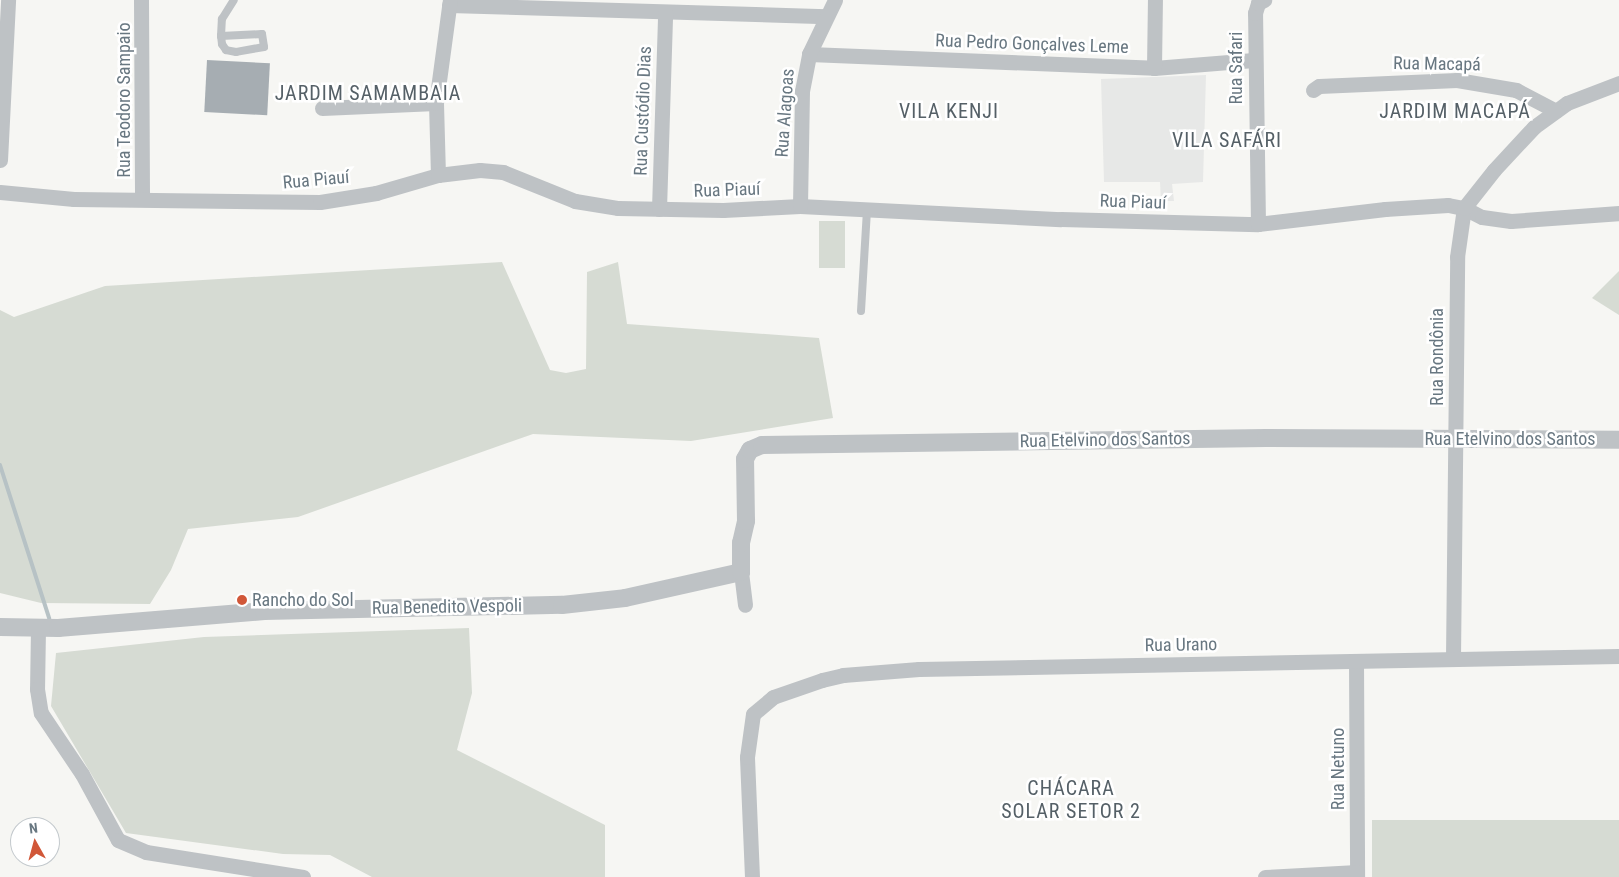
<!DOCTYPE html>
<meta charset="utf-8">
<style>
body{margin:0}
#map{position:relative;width:1619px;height:877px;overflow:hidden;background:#f6f6f3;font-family:"Roboto Condensed",sans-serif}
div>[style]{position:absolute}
.built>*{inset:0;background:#e7e8e7}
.green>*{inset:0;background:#d6dbd3;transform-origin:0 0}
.stream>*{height:4px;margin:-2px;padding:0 2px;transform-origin:2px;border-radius:2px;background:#b7c2c5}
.building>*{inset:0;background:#a6adb2;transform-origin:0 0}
.service>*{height:8px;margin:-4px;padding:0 4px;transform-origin:4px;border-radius:4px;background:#bec2c5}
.minor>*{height:15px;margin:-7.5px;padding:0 7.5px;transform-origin:7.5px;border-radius:7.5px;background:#bec2c5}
.tertiary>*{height:18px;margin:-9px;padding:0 9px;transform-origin:9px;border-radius:9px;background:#bec2c5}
.dots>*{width:14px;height:14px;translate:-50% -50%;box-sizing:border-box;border:2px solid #fff;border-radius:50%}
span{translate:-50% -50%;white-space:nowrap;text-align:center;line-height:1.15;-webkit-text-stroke:5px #fff;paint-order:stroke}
.street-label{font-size:18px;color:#687781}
.poi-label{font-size:18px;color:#687781}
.left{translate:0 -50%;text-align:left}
.quarter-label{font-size:20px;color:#556067;letter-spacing:1px}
.north{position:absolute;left:10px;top:817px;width:50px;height:50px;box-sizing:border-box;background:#fff;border:1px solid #c3c9cd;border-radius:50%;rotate:353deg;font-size:14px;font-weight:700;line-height:20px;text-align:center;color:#687781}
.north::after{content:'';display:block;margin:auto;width:18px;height:22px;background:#d15738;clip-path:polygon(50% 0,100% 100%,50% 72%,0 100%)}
</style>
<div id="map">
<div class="built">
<i style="clip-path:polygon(1206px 75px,1203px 182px,1172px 184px,1174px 201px,1161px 201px,1160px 182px,1104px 182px,1101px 79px)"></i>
</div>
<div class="green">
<i style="left:819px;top:221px;width:26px;height:47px"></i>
<i style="clip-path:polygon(502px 262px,550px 370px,566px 373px,586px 369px,587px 272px,618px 262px,627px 324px,819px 338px,833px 418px,691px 441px,533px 434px,298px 517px,188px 529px,171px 570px,150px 604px,41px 603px,0 593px,0 310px,14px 317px,105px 286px)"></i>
<i style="clip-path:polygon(1619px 271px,1619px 315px,1592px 298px)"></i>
<i style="clip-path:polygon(469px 628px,472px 693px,457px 750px,605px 825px,605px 877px,372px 877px,330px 855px,283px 854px,126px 833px,51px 706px,56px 653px,204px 637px)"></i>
<i style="left:1619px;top:820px;width:57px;height:247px;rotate:90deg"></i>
</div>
<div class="stream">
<i style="left:0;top:465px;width:161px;rotate:72.2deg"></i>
</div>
<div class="building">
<i style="left:207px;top:60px;width:63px;height:52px;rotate:3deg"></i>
</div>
<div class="service">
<i style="left:221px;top:36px;width:41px;rotate:-2.8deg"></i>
<i style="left:262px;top:34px;width:13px;rotate:81deg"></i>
<i style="left:264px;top:47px;width:28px;rotate:170deg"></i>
<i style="left:236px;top:52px;width:10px;rotate:-169deg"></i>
<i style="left:226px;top:50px;width:7px;rotate:-124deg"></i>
<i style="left:222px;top:44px;width:8px;rotate:-97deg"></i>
<i style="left:221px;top:36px;width:17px;rotate:-87deg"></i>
<i style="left:222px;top:19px;width:22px;rotate:-58deg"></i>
<i style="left:861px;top:311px;width:101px;rotate:-86.6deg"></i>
</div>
<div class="minor">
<i style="left:141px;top:0;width:199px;rotate:89.7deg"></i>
<i style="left:449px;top:5px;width:377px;rotate:1.7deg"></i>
<i style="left:809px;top:54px;width:345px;rotate:2.3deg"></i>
<i style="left:1154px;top:68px;width:100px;rotate:-4.6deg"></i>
<i style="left:1154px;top:68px;width:68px;rotate:-89.2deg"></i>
<i style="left:1313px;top:90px;width:7px;rotate:-34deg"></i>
<i style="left:1319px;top:86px;width:138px;rotate:-2.5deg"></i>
<i style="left:1457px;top:80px;width:60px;rotate:9.6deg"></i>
<i style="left:1516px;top:90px;width:45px;rotate:27.7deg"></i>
<i style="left:322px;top:108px;width:114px;rotate:-2.5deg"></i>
<i style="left:0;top:160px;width:160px;rotate:-87.1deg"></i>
<i style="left:438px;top:175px;width:72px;rotate:-91.6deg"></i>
<i style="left:436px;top:103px;width:104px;rotate:-82.3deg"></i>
<i style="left:0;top:192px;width:74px;rotate:5.4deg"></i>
<i style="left:74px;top:199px;width:246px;rotate:0.7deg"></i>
<i style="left:320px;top:202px;width:57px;rotate:-9.1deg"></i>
<i style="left:376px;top:193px;width:65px;rotate:-16.2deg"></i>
<i style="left:438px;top:175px;width:42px;rotate:-6.8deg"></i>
<i style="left:480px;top:170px;width:23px;rotate:5deg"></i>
<i style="left:503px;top:172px;width:78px;rotate:21.9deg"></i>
<i style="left:575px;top:201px;width:44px;rotate:9.2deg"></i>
<i style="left:618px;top:208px;width:105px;rotate:1.1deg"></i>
<i style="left:723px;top:210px;width:77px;rotate:-3deg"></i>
<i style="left:800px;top:206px;width:261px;rotate:2.9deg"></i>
<i style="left:1061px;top:219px;width:197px;rotate:1.5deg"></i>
<i style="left:1258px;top:224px;width:128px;rotate:-6.7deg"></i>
<i style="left:1385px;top:209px;width:63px;rotate:-3.6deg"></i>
<i style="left:1448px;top:205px;width:16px;rotate:11deg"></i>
<i style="left:1464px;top:208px;width:20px;rotate:27deg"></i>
<i style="left:1482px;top:217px;width:29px;rotate:8deg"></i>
<i style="left:1511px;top:221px;width:108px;rotate:-4.2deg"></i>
<i style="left:800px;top:206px;width:115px;rotate:-89deg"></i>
<i style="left:802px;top:91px;width:38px;rotate:-79deg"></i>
<i style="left:809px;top:54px;width:60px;rotate:-64.3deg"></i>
<i style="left:659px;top:209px;width:196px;rotate:-88.2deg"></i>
<i style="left:1258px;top:224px;width:211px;rotate:-90.8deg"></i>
<i style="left:1255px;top:13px;width:10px;rotate:-73deg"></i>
<i style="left:1258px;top:3px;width:7px;rotate:-27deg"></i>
<i style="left:741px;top:572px;width:33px;rotate:83deg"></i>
<i style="left:38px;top:628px;width:61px;rotate:90.9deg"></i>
<i style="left:37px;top:689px;width:24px;rotate:81deg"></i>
<i style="left:41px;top:713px;width:73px;rotate:56.1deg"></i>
<i style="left:82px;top:774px;width:75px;rotate:61.4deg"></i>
<i style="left:118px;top:840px;width:30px;rotate:23deg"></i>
<i style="left:146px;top:852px;width:159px;rotate:9deg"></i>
<i style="left:1453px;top:658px;width:401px;rotate:-89.4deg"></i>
<i style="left:1457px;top:257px;width:49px;rotate:-81.9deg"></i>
<i style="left:1464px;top:208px;width:48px;rotate:-51.7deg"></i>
<i style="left:1494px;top:170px;width:59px;rotate:-47.1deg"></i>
<i style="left:1534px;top:127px;width:41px;rotate:-36deg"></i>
<i style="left:1567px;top:103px;width:56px;rotate:-21deg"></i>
<i style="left:1356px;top:661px;width:216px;rotate:89.7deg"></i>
<i style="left:752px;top:877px;width:120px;rotate:-92.4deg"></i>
<i style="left:747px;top:757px;width:43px;rotate:-82.1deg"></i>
<i style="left:753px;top:714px;width:26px;rotate:-40deg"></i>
<i style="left:773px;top:697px;width:52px;rotate:-19.1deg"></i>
<i style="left:822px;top:680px;width:22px;rotate:-13deg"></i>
<i style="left:843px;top:675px;width:76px;rotate:-4.5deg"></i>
<i style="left:919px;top:669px;width:700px;rotate:-1.06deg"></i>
<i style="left:1265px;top:877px;width:92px;rotate:-3.1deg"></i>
</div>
<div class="tertiary">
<i style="left:0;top:627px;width:58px;rotate:1deg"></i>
<i style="left:58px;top:628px;width:207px;rotate:-4.7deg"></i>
<i style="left:264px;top:611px;width:298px;rotate:-1.2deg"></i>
<i style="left:562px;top:605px;width:63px;rotate:-6.3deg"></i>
<i style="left:625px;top:598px;width:119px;rotate:-12.6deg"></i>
<i style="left:741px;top:572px;width:29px;rotate:-90deg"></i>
<i style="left:741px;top:543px;width:23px;rotate:-77deg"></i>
<i style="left:746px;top:521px;width:62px;rotate:-90.9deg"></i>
<i style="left:745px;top:459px;width:10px;rotate:-61deg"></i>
<i style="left:750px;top:450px;width:13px;rotate:-23deg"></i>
<i style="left:762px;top:445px;width:504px;rotate:-0.8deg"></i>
<i style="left:1266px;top:438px;width:353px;rotate:0.3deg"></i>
</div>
<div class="dots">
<i style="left:242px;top:600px;background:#d15738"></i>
</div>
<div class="street-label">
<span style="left:1032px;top:44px;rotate:2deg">Rua Pedro Gonçalves Leme</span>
<span style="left:1437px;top:64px;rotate:1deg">Rua Macapá</span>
<span style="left:1236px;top:68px;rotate:-90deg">Rua Safari</span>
<span style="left:124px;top:100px;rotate:-90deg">Rua Teodoro Sampaio</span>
<span style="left:643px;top:111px;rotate:-88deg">Rua Custódio Dias</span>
<span style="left:785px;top:113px;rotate:-86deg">Rua Alagoas</span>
<span style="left:316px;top:180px;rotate:-5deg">Rua Piauí</span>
<span style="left:727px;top:190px;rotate:-2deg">Rua Piauí</span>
<span style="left:1133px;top:202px;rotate:2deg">Rua Piauí</span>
<span style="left:1437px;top:357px;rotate:-90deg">Rua Rondônia</span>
<span style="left:1510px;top:439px">Rua Etelvino dos Santos</span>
<span style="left:1105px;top:440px;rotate:-1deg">Rua Etelvino dos Santos</span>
<span style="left:447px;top:607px;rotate:-1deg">Rua Benedito Vespoli</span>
<span style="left:1181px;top:645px;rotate:-1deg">Rua Urano</span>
<span style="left:1338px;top:769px;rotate:-90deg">Rua Netuno</span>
</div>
<div class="poi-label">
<span class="left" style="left:252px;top:600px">Rancho do Sol</span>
</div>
<div class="quarter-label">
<span style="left:368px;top:93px">JARDIM SAMAMBAIA</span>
<span style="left:949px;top:111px">VILA KENJI</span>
<span style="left:1455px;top:111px">JARDIM MACAPÁ</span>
<span style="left:1227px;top:140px">VILA SAFÁRI</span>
<span style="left:1071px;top:800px">CHÁCARA<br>SOLAR SETOR 2</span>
</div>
<div class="north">N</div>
</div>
